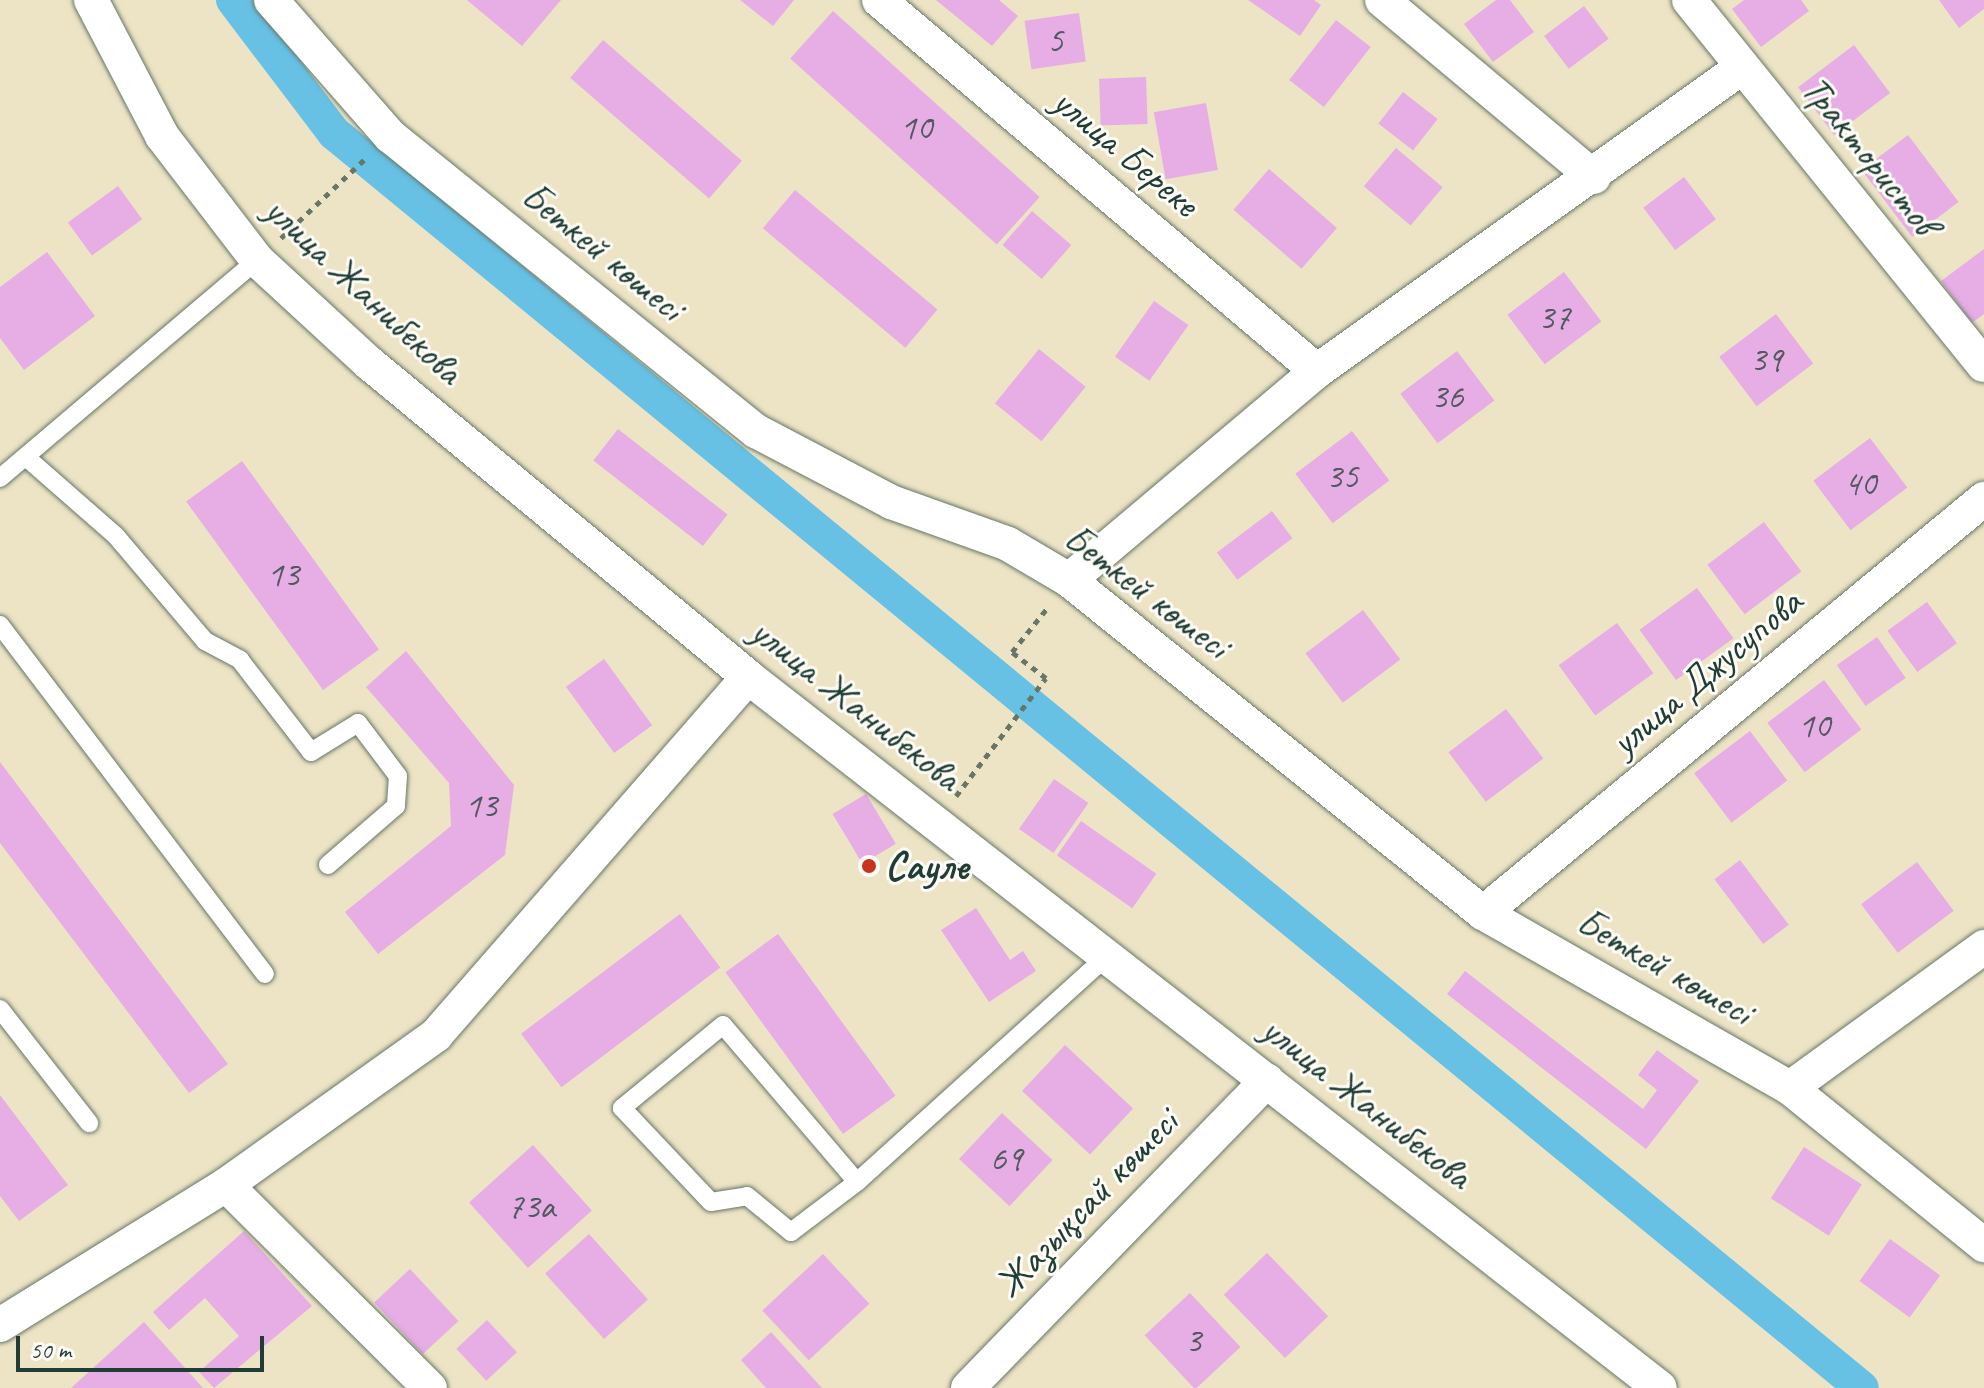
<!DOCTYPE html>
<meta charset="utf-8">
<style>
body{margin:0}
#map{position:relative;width:1984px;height:1388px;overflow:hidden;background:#ede4c6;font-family:Caveat,sans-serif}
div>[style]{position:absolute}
.canal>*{height:34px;margin:-17px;padding:0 17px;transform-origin:17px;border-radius:17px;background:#67c1e5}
.building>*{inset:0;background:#e7ade5;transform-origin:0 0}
.path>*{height:5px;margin-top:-2.5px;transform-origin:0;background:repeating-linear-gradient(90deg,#677767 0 6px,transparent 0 12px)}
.roads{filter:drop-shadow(0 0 2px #677767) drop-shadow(0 0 2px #677767)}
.service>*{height:18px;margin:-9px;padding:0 9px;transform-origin:9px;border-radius:9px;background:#fff}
.minor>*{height:34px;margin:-17px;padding:0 17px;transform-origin:17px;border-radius:17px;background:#fff}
.dots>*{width:22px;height:22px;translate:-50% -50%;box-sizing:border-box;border:4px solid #fdfcf7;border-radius:50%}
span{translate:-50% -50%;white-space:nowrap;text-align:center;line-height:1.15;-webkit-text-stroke:6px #fdfcf7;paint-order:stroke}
.number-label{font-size:36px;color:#515960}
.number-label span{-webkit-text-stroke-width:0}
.street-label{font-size:40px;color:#1f3d34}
.poi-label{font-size:40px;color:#1f3d34;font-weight:700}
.left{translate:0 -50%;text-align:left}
.scale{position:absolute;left:16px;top:1336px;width:248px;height:36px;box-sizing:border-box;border:4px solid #1f3d34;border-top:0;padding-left:10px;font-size:24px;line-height:28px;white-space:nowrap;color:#1f3d34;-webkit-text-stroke:6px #fdfcf7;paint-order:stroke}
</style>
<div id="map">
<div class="canal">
<i style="left:233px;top:0;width:167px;rotate:52.8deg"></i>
<i style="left:334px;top:133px;width:1977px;rotate:39.4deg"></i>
</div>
<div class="building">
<i style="clip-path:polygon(467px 0,561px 0,522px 46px)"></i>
<i style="clip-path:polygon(740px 0,794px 0,773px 26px)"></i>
<i style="clip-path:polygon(936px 0,999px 0,1018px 16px,992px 46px)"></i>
<i style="clip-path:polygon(1248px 0,1314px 0,1321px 5px,1300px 36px)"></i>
<i style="clip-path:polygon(1496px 0,1510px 0,1534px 32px,1493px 62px,1464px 24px)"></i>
<i style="clip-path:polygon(1744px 0,1801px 0,1809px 11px,1761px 47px,1732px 9px)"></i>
<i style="clip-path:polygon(1939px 0,1984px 0,1984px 9px,1959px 28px)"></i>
<i style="left:1584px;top:6px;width:41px;height:50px;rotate:53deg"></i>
<i style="left:833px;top:11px;width:278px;height:64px;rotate:42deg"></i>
<i style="left:1079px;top:13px;width:49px;height:55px;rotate:82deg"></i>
<i style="left:1336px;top:20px;width:44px;height:76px;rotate:38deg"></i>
<i style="left:603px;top:40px;width:184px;height:50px;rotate:41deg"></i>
<i style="left:1854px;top:45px;width:60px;height:70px;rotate:53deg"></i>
<i style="left:1146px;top:77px;width:47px;height:47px;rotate:88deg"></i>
<i style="left:1403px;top:92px;width:44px;height:40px;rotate:38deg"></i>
<i style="left:1206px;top:103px;width:68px;height:53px;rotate:80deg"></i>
<i style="left:1908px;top:135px;width:84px;height:58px;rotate:53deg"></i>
<i style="left:1396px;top:148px;width:61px;height:50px;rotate:40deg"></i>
<i style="left:1269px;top:169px;width:90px;height:54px;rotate:41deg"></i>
<i style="left:1684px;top:177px;width:53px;height:51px;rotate:53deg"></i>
<i style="left:118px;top:186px;width:41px;height:62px;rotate:54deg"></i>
<i style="left:795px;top:190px;width:186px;height:50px;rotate:40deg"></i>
<i style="left:1032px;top:211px;width:52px;height:45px;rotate:41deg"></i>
<i style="clip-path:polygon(1984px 249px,1984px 314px,1972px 323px,1941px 281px)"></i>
<i style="clip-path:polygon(47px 252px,95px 316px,24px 370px,0 338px,0 287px)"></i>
<i style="left:1564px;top:272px;width:62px;height:71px;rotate:53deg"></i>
<i style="left:1154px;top:301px;width:42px;height:68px;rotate:35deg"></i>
<i style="left:1776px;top:314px;width:62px;height:71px;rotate:53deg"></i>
<i style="left:1039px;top:349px;width:60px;height:70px;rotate:39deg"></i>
<i style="left:1457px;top:351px;width:62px;height:71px;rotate:53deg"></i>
<i style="left:618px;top:429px;width:139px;height:40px;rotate:38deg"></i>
<i style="left:1352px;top:431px;width:62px;height:71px;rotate:53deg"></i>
<i style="left:1870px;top:438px;width:62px;height:71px;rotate:53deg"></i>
<i style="left:242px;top:461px;width:233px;height:69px;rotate:54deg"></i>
<i style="left:1272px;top:511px;width:34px;height:69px;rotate:53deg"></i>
<i style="left:1764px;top:522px;width:62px;height:71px;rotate:53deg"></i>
<i style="left:1697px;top:588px;width:62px;height:71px;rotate:54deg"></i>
<i style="left:1927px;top:602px;width:51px;height:49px;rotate:54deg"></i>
<i style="left:1363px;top:610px;width:62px;height:72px;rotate:53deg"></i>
<i style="left:1617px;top:623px;width:62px;height:72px;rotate:54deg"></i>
<i style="left:1877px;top:637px;width:50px;height:49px;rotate:55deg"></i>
<i style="clip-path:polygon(406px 651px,514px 785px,505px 855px,378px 954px,345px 912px,451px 826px,449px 783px,366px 687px)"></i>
<i style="left:604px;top:659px;width:82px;height:47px;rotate:54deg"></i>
<i style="left:1824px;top:680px;width:62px;height:71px;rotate:53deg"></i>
<i style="left:1506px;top:709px;width:62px;height:72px;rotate:53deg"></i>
<i style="left:1750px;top:731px;width:62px;height:70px;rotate:53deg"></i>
<i style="clip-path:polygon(0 762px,228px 1064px,189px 1093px,0 843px)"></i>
<i style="left:1054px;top:779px;width:42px;height:61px;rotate:35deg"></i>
<i style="left:866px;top:794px;width:58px;height:39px;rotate:59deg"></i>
<i style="left:1081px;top:821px;width:92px;height:42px;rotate:35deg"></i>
<i style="left:1740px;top:860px;width:81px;height:32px;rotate:53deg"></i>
<i style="left:1917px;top:862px;width:61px;height:70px;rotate:53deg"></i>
<i style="clip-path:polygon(976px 908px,1010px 960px,1023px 951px,1036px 971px,989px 1002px,941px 930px)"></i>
<i style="left:680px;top:914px;width:67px;height:199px;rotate:53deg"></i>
<i style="left:778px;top:934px;width:200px;height:65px;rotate:54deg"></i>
<i style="clip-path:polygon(1465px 971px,1643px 1109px,1657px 1090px,1638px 1075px,1657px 1050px,1699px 1081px,1646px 1149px,1447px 994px)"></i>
<i style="left:1065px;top:1045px;width:93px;height:63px;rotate:43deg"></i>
<i style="clip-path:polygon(0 1095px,68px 1185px,19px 1221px,0 1196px)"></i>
<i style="left:1002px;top:1113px;width:69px;height:63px;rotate:43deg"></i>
<i style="left:533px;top:1145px;width:88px;height:86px;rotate:48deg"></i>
<i style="left:1804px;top:1147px;width:69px;height:61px;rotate:33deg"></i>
<i style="clip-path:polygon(244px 1231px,312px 1306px,214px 1388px,199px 1372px,239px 1336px,205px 1298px,169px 1330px,153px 1312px)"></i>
<i style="left:589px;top:1234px;width:88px;height:59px;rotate:48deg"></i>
<i style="left:1890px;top:1239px;width:62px;height:52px;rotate:36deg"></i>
<i style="left:1267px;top:1253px;width:88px;height:60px;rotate:46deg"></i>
<i style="left:823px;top:1254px;width:68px;height:83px;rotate:47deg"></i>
<i style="left:410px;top:1269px;width:71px;height:49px;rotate:47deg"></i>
<i style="left:1190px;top:1293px;width:74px;height:62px;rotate:47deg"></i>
<i style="left:487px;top:1320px;width:44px;height:42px;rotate:47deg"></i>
<i style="clip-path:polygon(144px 1322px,203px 1388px,71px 1388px)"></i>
<i style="clip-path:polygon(771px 1332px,822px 1388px,766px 1388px,741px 1360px)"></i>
</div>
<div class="path">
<i style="left:281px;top:238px;width:118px;rotate:-43.3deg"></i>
<i style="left:956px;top:796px;width:148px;rotate:-52.7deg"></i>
<i style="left:1046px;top:678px;width:43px;rotate:-142.6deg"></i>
<i style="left:1012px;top:652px;width:59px;rotate:-51.2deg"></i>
</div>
<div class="roads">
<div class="service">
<i style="left:27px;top:458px;width:118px;rotate:41.2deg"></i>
<i style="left:116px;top:536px;width:138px;rotate:49.7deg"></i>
<i style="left:205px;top:641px;width:40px;rotate:28deg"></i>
<i style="left:240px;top:660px;width:116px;rotate:52.3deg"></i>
<i style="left:311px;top:752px;width:55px;rotate:-31.7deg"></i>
<i style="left:358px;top:723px;width:66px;rotate:53deg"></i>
<i style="left:398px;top:776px;width:30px;rotate:94deg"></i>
<i style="left:396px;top:806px;width:90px;rotate:139.1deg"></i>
<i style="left:0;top:478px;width:337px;rotate:-40.3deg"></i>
<i style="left:0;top:625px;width:438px;rotate:52.8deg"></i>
<i style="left:0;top:1009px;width:145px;rotate:52deg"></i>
<i style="left:857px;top:1182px;width:206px;rotate:-130.5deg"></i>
<i style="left:723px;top:1025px;width:131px;rotate:140.6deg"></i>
<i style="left:622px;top:1108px;width:129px;rotate:46.6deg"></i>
<i style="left:711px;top:1202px;width:36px;rotate:-9deg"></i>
<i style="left:747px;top:1196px;width:57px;rotate:39.3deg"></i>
<i style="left:791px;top:1232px;width:83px;rotate:-37.1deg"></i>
<i style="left:857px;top:1182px;width:337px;rotate:-42.1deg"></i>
</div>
<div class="minor">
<i style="left:91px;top:0;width:153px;rotate:62.4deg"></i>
<i style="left:162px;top:136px;width:156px;rotate:52.5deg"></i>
<i style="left:257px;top:260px;width:152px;rotate:42.6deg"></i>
<i style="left:369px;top:363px;width:492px;rotate:39.6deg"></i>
<i style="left:748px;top:677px;width:1156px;rotate:37.94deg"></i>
<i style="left:271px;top:0;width:181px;rotate:48.8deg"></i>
<i style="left:390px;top:136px;width:470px;rotate:38.9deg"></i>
<i style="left:756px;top:431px;width:153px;rotate:27.7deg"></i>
<i style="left:891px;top:502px;width:124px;rotate:19.7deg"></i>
<i style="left:1008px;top:544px;width:71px;rotate:30.5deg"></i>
<i style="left:1069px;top:580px;width:531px;rotate:38.81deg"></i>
<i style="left:1483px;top:913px;width:353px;rotate:29.7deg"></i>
<i style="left:1790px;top:1088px;width:250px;rotate:39deg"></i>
<i style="left:879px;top:0;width:574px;rotate:40.27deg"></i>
<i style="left:1382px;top:0;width:276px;rotate:39.9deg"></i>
<i style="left:1689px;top:0;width:469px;rotate:51.1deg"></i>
<i style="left:1069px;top:580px;width:324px;rotate:-40.1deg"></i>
<i style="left:1317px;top:371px;width:521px;rotate:-35.55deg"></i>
<i style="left:1483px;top:913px;width:650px;rotate:-39.57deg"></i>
<i style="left:1790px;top:1088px;width:240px;rotate:-36deg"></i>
<i style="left:226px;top:1185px;width:288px;rotate:44.9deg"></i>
<i style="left:0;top:1325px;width:266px;rotate:-31.8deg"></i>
<i style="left:226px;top:1185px;width:258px;rotate:-35.5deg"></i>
<i style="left:436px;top:1035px;width:475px;rotate:-48.9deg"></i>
<i style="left:968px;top:1388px;width:429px;rotate:-45.8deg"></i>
</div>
</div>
<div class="dots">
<i style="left:869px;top:866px;background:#c8321e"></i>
</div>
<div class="number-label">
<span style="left:1055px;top:41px">5</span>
<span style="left:916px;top:128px">10</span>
<span style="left:1554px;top:318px">37</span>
<span style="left:1766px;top:360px">39</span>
<span style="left:1447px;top:397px">36</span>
<span style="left:1342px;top:477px">35</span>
<span style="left:1860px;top:484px">40</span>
<span style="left:283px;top:575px">13</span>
<span style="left:1814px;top:726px">10</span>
<span style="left:481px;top:806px">13</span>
<span style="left:1006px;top:1159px">69</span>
<span style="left:531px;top:1207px">73а</span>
<span style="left:1193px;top:1341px">3</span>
</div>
<div class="street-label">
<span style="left:1126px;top:152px;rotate:40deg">улица Береке</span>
<span style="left:1870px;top:155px;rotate:51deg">Трактористов</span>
<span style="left:603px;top:251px;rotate:39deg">Беткей көшесі</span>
<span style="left:364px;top:290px;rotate:43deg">улица Жанибекова</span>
<span style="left:1147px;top:591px;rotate:37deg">Беткей көшесі</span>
<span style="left:1706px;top:672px;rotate:-40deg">улица Джусупова</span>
<span style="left:856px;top:704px;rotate:38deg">улица Жанибекова</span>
<span style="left:1665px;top:966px;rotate:30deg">Беткей көшесі</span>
<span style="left:1367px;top:1102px;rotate:38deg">улица Жанибекова</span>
<span style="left:1086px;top:1203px;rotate:-46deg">Жазықсай көшесі</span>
</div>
<div class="poi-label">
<span class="left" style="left:885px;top:866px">Сауле</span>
</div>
<div class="scale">50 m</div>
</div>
